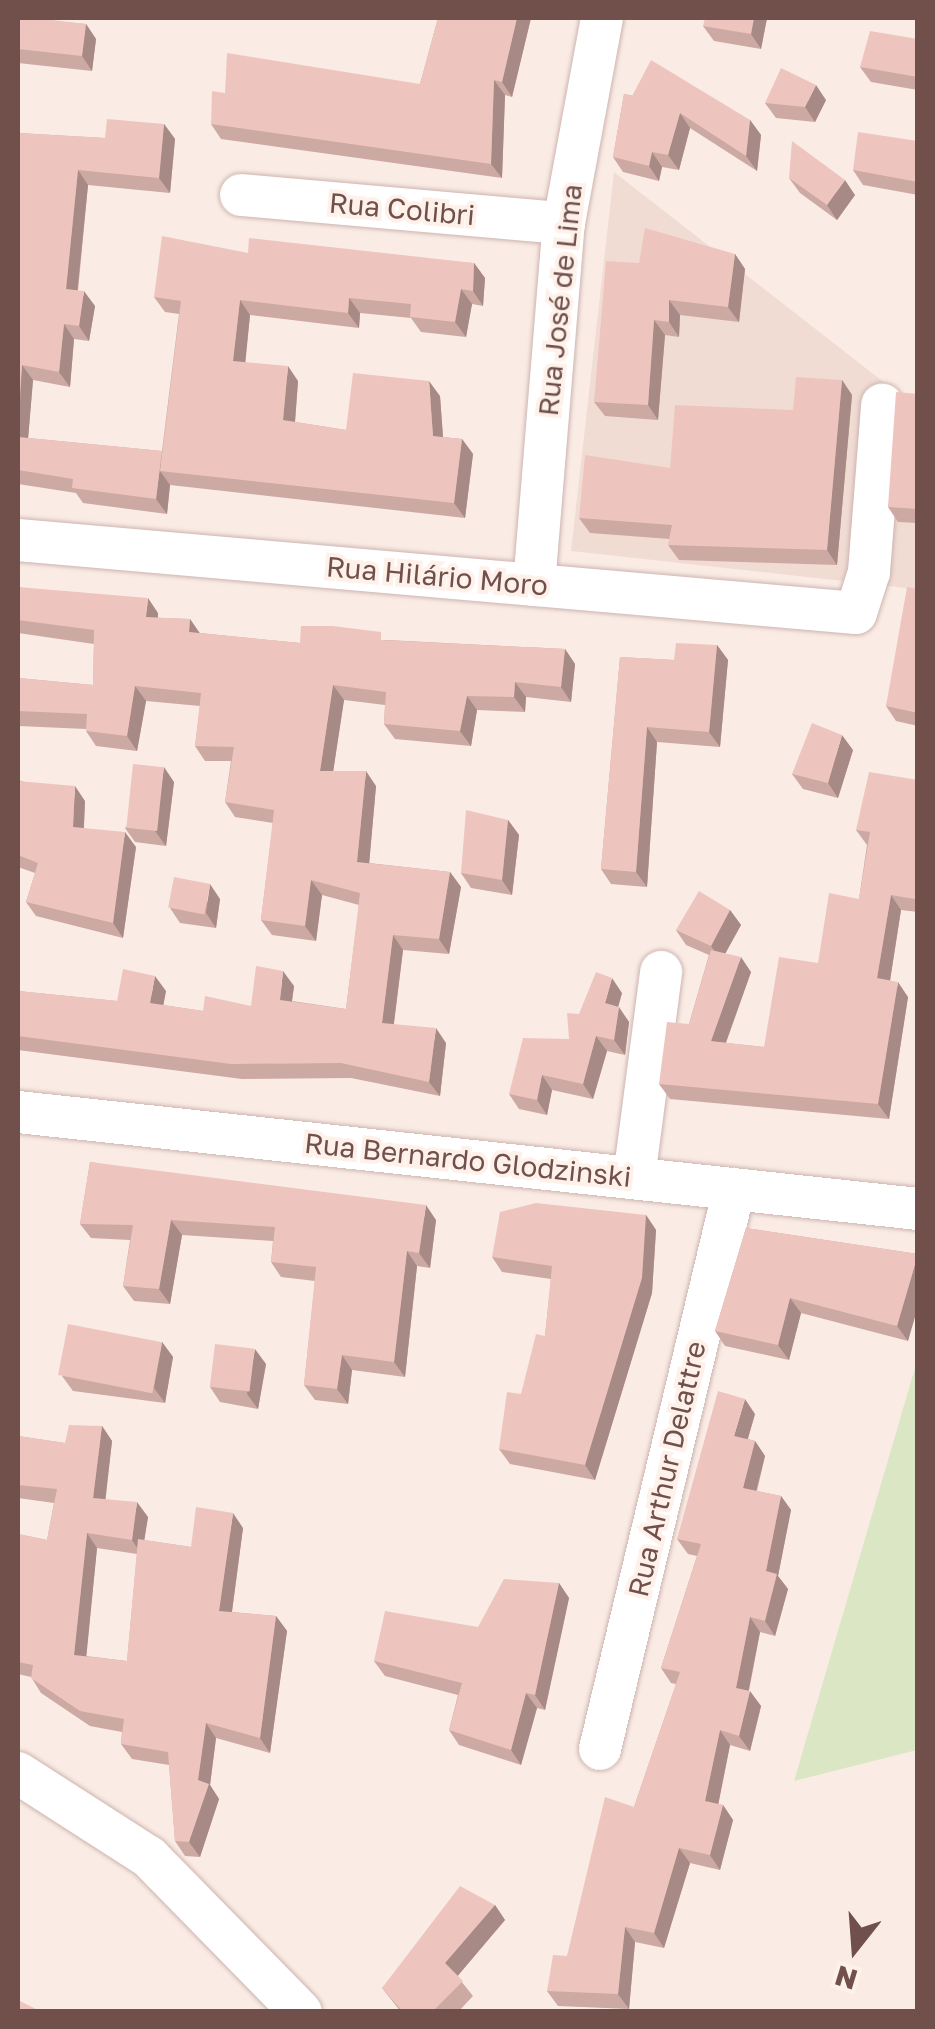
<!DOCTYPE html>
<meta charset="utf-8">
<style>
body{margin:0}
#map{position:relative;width:935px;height:2029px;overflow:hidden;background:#faece5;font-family:"Golos Text",sans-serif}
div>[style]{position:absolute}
.residential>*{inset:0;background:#f1dcd4}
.green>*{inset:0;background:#dbe7c4}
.roads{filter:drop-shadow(0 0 2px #cdb4af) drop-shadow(0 0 2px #cdb4af)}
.minor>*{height:42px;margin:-21px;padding:0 21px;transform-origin:21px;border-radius:21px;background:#fff}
.wall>*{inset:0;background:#cda9a3}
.shaded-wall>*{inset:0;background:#a78a85}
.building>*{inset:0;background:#eec5be;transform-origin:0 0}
span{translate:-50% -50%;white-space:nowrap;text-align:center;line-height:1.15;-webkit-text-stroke:8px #fef1ea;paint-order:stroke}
.street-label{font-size:28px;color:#71504c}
.frame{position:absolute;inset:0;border:20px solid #71504c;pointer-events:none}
.north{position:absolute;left:805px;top:1899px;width:100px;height:100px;-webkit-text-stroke:8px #fef1ea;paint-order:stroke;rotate:197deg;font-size:28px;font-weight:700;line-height:40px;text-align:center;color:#71504c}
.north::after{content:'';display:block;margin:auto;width:35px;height:45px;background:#71504c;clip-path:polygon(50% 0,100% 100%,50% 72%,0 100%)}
</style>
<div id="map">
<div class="residential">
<i style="clip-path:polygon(614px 172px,917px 408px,916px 589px,571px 551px)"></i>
</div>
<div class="green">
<i style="clip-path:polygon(917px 1361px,917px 1750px,794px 1781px)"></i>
</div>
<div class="roads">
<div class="minor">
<i style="left:241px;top:195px;width:324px;rotate:5deg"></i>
<i style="left:18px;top:540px;width:841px;rotate:4.98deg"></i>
<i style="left:856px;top:613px;width:43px;rotate:-72.4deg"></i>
<i style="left:869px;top:572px;width:168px;rotate:-85.5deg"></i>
<i style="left:534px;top:585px;width:363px;rotate:-85.3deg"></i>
<i style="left:564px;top:223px;width:208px;rotate:-79.5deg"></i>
<i style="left:18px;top:1112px;width:905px;rotate:6.15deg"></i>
<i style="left:634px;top:1178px;width:208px;rotate:-82.5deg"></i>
<i style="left:600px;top:1749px;width:576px;rotate:-76.54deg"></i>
<i style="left:18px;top:1773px;width:156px;rotate:32.7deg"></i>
<i style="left:149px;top:1857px;width:217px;rotate:45.6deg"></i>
</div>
</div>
<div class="wall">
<i style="clip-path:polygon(18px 18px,86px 24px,96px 39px,92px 71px,18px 63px)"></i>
<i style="clip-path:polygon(438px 18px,531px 18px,512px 97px,505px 95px,502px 178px,221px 139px,211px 124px,225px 93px,420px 84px)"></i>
<i style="clip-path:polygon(767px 18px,761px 49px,714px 41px,703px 26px)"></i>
<i style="clip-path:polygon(918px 39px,918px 90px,871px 82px,860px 67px)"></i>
<i style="clip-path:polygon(624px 94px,750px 120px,761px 135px,757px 171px,690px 128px,679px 170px,662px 167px,659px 181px,623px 172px,613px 157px)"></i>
<i style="clip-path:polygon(826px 100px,815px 122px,776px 118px,765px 103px)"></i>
<i style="clip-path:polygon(164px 124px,175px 139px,170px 193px,88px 185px,78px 291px,95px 306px,89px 341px,74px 339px,70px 387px,33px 380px,28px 438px,162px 451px,179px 314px,165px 312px,154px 297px,248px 253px,474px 263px,485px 278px,483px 306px,472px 304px,466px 337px,421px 332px,411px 318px,360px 313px,359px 328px,250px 315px,245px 362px,298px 381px,295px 422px,346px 430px,440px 396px,443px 437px,462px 439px,473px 454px,465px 518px,170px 485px,167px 514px,83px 503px,76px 493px,18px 484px,18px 133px,105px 138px)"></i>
<i style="clip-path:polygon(918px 141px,918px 195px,863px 185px,853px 170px)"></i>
<i style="clip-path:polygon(789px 178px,855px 195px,837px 220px,800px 193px)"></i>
<i style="clip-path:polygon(735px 254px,745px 269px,739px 322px,680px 315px,679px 337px,665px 335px,658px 420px,605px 416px,594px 402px,639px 263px)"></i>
<i style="clip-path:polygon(842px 380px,852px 395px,837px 565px,679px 560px,668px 545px,670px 539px,590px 533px,579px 518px,670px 468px,793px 410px)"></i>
<i style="clip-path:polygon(918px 394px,918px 523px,898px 522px,888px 507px)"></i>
<i style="clip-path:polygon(18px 587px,158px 613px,158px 618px,190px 619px,200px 633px,300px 643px,387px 640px,565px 649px,575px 664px,571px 702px,526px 697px,525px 712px,477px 710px,471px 746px,395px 739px,384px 724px,385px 705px,344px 700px,333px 771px,376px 786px,369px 863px,450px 872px,461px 887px,449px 954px,403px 950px,394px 1024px,446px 1043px,440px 1096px,351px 1078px,242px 1079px,18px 1050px,18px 991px,117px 1001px,166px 991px,163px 1005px,203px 1011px,251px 1006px,294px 986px,292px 1001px,346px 1009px,359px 905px,322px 895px,316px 941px,272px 935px,261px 920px,273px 823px,235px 817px,225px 802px,231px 761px,205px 761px,195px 746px,200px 706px,146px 701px,137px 751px,96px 746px,86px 731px,86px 729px,18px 726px,18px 678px,93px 685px,94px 644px,18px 633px)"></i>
<i style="clip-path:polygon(918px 589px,918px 726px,896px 721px,886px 706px)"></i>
<i style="clip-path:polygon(717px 645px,728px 660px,720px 747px,657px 742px,647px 887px,611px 884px,601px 869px,620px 657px,674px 660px)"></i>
<i style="clip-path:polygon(853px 750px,838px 798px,803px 789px,792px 774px)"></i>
<i style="clip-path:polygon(18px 780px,85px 801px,84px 828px,136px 847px,123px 938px,36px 916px,26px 902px,35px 873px,18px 867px)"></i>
<i style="clip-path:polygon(918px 780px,918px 912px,901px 910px,890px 981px,908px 997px,889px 1119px,670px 1099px,659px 1084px,689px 1024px,709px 955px,686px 945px,676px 930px,730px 910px,741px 925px,725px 954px,751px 972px,726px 1043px,764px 1047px,859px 899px,867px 845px,856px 830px)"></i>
<i style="clip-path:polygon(174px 782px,166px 846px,135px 842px,125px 828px)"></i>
<i style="clip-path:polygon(508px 820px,519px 835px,512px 895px,471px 888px,461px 873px)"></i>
<i style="clip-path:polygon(220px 899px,216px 928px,180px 923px,170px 908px)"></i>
<i style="clip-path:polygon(622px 993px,618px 1007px,629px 1022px,625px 1055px,607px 1051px,593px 1099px,552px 1090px,547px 1115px,519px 1109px,509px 1094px,569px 1039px,579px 1014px)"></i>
<i style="clip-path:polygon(90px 1162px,436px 1220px,430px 1268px,417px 1266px,405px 1377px,352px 1370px,348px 1404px,315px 1400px,304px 1385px,315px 1281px,281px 1277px,271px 1262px,273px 1241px,182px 1235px,170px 1304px,134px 1301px,123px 1286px,130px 1240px,91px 1238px,80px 1224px)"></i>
<i style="clip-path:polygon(646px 1215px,656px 1230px,652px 1293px,595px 1480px,510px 1464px,499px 1449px,545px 1336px,551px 1279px,502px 1272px,492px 1257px)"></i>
<i style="clip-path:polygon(746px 1228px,918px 1254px,908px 1341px,801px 1313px,789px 1360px,725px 1346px,715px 1331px)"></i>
<i style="clip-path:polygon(162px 1342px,173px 1357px,165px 1403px,73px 1391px,62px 1376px)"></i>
<i style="clip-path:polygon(266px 1364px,258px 1409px,220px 1402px,210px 1387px)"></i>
<i style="clip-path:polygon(755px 1414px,748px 1439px,755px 1441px,765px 1456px,757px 1491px,781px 1496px,791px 1510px,778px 1576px,788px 1589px,775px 1636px,760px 1632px,749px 1691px,761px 1706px,750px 1751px,730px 1745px,718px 1804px,723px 1805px,733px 1820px,720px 1870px,690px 1863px,664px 1948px,635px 1942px,629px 2009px,558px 2006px,547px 1991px,567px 1956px,634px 1807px,676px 1684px,671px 1683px,661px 1668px,697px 1556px,688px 1554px,677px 1539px)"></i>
<i style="clip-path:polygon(evenodd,102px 1426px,112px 1441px,105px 1499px,148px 1517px,144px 1540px,191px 1547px,243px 1528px,232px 1612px,276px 1616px,287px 1631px,270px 1753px,216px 1738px,210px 1785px,219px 1799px,200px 1857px,185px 1856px,175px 1841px,169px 1765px,132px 1759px,121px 1744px,122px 1732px,90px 1726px,41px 1693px,31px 1677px,18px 1674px,18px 1534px,47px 1540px,54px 1503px,18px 1498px,18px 1436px,65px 1443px,102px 1426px,97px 1548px,137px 1554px,127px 1661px,86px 1656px,97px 1548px)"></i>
<i style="clip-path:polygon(559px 1583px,569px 1598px,545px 1710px,537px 1708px,521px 1765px,459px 1745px,449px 1730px,458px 1695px,385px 1676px,374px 1661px,478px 1627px)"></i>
<i style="clip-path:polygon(495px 1905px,505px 1920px,457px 1976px,473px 1996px,458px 2012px,401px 2012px,382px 1988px)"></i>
</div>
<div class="shaded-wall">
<i style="clip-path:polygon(517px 18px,531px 18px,512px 97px,502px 82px)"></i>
<i style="clip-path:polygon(754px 18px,767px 18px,761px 49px,751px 34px)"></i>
<i style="clip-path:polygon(86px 24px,96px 39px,92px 71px,82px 56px)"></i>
<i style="clip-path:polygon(494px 80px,505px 95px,502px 178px,491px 164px)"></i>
<i style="clip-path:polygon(816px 85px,826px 100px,815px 122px,805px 107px)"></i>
<i style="clip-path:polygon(680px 113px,690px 128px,679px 170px,668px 155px)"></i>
<i style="clip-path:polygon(750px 120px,761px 135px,757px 171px,746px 156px)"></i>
<i style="clip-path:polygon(164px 124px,175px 139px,170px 193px,159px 178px)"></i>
<i style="clip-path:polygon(652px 152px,662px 167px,659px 181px,649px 166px)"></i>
<i style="clip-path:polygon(78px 170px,88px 185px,76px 304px,66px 289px)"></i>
<i style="clip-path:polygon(845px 180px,855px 195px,837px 220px,827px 205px)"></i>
<i style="clip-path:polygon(735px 254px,745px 269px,739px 322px,728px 307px)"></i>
<i style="clip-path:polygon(474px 263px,485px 278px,483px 306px,473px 291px)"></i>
<i style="clip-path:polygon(461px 289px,472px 304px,466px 337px,455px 322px)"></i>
<i style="clip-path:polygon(84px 291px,95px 306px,89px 341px,79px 326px)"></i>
<i style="clip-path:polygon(349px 298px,360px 313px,359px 328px,348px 313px)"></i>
<i style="clip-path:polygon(240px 300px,250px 315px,244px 376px,233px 361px)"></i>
<i style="clip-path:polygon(669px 300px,680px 315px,679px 337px,669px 322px)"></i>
<i style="clip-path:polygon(654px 320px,665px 335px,658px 420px,648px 405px)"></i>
<i style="clip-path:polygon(64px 324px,74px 339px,70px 387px,59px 372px)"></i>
<i style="clip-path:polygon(22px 365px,33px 380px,27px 452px,18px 439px)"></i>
<i style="clip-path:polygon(288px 366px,298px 381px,294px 435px,283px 420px)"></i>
<i style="clip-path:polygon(842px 380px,852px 395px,837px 565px,827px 550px)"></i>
<i style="clip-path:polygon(429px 381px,440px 396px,444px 451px,433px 436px)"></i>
<i style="clip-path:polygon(462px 439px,473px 454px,465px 518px,454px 503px)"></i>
<i style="clip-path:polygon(162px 451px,160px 471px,170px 485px,167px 514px,156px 499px)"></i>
<i style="clip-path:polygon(148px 598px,158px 613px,157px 632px,146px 617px)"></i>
<i style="clip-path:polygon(190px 619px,200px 634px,189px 632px)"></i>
<i style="clip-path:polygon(717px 645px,728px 660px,720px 747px,709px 732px)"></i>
<i style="clip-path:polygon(565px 649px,575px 664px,571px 702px,561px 687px)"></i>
<i style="clip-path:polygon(515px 682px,526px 697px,525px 712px,514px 697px)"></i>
<i style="clip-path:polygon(333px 685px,344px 700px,331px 786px,320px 771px)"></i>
<i style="clip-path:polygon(135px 686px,146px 701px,137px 751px,127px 736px)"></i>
<i style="clip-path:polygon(467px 696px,477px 710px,471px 746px,460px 731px)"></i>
<i style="clip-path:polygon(647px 727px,657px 742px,647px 887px,636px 872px)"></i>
<i style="clip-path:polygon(842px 735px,853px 750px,838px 798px,828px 783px)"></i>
<i style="clip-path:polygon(164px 767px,174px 782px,166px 846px,155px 831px)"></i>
<i style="clip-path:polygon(366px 771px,376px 786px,368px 877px,357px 862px)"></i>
<i style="clip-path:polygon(75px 786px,85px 801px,83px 842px,73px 827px)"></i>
<i style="clip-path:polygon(508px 820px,519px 835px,512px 895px,502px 880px)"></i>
<i style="clip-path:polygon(125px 832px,136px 847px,123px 938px,113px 923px)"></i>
<i style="clip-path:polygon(450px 872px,461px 887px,449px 954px,439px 939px)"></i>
<i style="clip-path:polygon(311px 880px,322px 895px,316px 941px,305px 926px)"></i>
<i style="clip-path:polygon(210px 884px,220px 899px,216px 928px,206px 913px)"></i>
<i style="clip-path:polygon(891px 895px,901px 910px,888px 993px,877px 978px)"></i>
<i style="clip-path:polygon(730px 910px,741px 925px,721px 961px,711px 946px)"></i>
<i style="clip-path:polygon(393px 935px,403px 950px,392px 1038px,382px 1023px)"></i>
<i style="clip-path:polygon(741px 957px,751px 972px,721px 1056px,711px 1041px)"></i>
<i style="clip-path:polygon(283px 971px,294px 986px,290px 1015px,280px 1000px)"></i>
<i style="clip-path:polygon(155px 976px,166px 991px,161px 1018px,150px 1003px)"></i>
<i style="clip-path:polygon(612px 978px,622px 993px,615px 1018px,605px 1003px)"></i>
<i style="clip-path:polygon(898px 982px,908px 997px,889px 1119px,878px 1104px)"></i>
<i style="clip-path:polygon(619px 1007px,629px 1022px,625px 1055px,614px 1040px)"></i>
<i style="clip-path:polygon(436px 1028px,446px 1043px,440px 1096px,429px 1082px)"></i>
<i style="clip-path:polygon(596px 1036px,607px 1051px,593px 1099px,583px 1084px)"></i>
<i style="clip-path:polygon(542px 1075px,552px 1090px,547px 1115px,537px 1100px)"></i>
<i style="clip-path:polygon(426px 1205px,436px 1220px,430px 1268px,419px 1253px)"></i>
<i style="clip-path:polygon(646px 1215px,656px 1230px,652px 1293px,595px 1480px,585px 1465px)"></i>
<i style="clip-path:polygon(171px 1220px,182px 1235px,170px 1304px,159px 1289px)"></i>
<i style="clip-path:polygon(407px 1251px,417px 1266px,405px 1377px,394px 1362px)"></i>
<i style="clip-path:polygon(918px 1255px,918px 1307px,908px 1341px,897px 1326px)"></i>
<i style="clip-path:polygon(790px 1298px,801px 1313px,789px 1360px,778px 1345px)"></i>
<i style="clip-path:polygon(162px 1342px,173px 1357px,165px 1403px,154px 1388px)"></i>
<i style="clip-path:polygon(255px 1349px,266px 1364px,258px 1409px,247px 1394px)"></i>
<i style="clip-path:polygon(342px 1355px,352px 1370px,348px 1404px,337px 1389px)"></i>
<i style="clip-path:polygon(745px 1399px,755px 1414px,744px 1451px,734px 1436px)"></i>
<i style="clip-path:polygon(102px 1426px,112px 1441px,104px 1513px,93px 1498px)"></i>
<i style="clip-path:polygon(755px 1441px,765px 1456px,753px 1503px,743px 1488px)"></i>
<i style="clip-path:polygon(781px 1496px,791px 1510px,778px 1576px,788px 1589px,775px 1636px,765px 1621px,766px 1571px)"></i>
<i style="clip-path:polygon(137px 1502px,148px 1517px,142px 1555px,132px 1540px)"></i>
<i style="clip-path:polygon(233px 1513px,243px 1528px,230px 1626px,219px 1611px)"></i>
<i style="clip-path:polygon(87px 1533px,97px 1548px,85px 1670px,74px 1655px)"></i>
<i style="clip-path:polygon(559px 1583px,569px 1598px,545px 1710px,535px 1695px)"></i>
<i style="clip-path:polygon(276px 1616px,287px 1631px,270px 1753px,260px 1738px)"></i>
<i style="clip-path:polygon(750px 1617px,760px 1632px,746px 1703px,736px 1688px)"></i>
<i style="clip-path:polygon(750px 1691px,761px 1706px,750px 1751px,739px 1736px)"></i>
<i style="clip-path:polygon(526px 1693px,537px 1708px,521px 1765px,511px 1750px)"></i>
<i style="clip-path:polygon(206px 1723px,216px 1738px,210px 1785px,219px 1799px,200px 1857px,189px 1842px)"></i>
<i style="clip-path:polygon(720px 1730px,730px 1745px,716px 1816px,705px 1801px)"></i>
<i style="clip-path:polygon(723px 1805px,733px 1820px,720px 1870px,710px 1855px)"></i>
<i style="clip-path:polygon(679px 1848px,690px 1863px,664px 1948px,654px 1933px)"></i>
<i style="clip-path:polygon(495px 1905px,505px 1920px,456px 1978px,445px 1963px)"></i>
<i style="clip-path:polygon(625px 1927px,635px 1942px,629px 2009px,618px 1994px)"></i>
</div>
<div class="building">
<i style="clip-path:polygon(18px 18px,45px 18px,44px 19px,86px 24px,82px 56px,18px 49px)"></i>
<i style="clip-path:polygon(438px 18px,517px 18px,502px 82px,494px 80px,491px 164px,211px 124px,212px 91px,225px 93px,227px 53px,420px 84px)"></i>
<i style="clip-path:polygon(705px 18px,754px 18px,751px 34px,703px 26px)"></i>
<i style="clip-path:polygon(870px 31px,918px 39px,918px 77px,860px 67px)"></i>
<i style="clip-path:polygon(651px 60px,750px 120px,746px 156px,680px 113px,668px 155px,652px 152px,649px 166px,613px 157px,624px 94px,632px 96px)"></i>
<i style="clip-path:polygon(781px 68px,816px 85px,805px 107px,765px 103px)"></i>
<i style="clip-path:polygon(107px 119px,164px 124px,159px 178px,78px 170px,66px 289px,84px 291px,79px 326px,64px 324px,59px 372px,22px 365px,18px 420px,18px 133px,105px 138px)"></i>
<i style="clip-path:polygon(858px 132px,918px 141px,918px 182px,853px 170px)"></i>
<i style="clip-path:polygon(792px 141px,845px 180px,827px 205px,789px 178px)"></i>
<i style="clip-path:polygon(645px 228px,735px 254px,728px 307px,669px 300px,669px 322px,654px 320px,648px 405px,594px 402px,606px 261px,639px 263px)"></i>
<i style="clip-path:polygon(162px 236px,248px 253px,249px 238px,474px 263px,473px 291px,461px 289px,455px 322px,410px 317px,411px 304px,349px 298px,348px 313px,240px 300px,233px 361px,288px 366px,283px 420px,346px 430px,353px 373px,429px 381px,433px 436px,462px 439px,454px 503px,160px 471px,181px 301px,154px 297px)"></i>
<i style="clip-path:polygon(796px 377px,842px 380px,827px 550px,668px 545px,672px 525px,579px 518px,585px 455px,670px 468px,675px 405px,793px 410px)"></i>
<i style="clip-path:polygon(896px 392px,918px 394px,918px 509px,888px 507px)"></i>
<i style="clip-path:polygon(18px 437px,162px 451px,156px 499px,72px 488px,73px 479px,18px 470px)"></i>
<i style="clip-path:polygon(18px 587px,148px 598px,146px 617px,190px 619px,189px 632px,300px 643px,301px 626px,333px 626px,381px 632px,381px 640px,565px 649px,561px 687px,515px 682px,514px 697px,467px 696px,460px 731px,384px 724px,386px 692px,333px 685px,320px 771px,366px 771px,357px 862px,450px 872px,439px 939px,393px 935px,382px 1023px,436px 1028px,429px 1082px,341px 1063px,231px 1064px,18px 1036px,18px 991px,117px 1001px,123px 969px,155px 976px,150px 1003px,203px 1011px,205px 996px,251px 1006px,256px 966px,283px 971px,280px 1000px,346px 1009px,360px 893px,311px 880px,305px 926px,261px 920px,274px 810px,225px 802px,234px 747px,195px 746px,201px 693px,135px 686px,127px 736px,86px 731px,87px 714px,18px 711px,18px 678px,93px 685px,94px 630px,18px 620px)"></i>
<i style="clip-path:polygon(907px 587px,918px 589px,918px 713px,886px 706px)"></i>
<i style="clip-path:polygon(676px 643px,717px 645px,709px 732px,647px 727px,636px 872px,601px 869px,620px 657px,674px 660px)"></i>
<i style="clip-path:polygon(812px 723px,842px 735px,828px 783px,792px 774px)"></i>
<i style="left:133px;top:764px;width:31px;height:64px;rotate:6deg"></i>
<i style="clip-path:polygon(869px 772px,918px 780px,918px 890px,915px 899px,891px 895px,877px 978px,898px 982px,878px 1104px,659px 1084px,667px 1022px,689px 1024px,711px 950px,741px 957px,711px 1041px,764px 1047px,779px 957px,818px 963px,829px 893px,859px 899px,870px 832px,856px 830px)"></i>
<i style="clip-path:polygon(18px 781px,75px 786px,73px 827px,125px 832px,113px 923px,26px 902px,38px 863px,18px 855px)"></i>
<i style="clip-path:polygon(466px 810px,508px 820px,502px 880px,461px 873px)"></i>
<i style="left:174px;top:877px;width:37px;height:31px;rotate:11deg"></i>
<i style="clip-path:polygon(699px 891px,730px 910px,711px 946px,676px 930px)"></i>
<i style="clip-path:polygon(596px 972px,612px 978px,605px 1003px,619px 1007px,614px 1040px,596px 1036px,583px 1084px,542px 1075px,537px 1100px,509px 1094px,523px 1038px,569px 1039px,567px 1013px,579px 1014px)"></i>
<i style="clip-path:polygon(90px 1162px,426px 1205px,419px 1253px,407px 1251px,394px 1362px,342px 1355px,337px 1389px,304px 1385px,316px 1267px,271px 1262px,275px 1227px,171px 1220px,159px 1289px,123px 1286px,133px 1225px,80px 1224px)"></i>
<i style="clip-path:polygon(536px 1203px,646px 1215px,642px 1278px,585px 1465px,499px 1449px,507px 1392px,521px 1394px,536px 1334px,545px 1336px,552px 1266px,492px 1257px,500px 1212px)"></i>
<i style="clip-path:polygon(746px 1228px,918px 1254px,897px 1326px,790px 1298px,778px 1345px,715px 1331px)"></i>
<i style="left:68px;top:1324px;width:96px;height:52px;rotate:11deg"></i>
<i style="left:215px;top:1344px;width:40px;height:43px;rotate:7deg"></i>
<i style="clip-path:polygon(718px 1391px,745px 1399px,734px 1436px,755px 1441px,743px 1488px,781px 1496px,766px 1571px,777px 1574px,765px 1621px,750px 1617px,736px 1688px,750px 1691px,739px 1736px,720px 1730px,705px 1801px,723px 1805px,710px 1855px,679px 1848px,654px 1933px,625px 1927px,618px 1994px,547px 1991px,553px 1955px,567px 1956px,605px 1797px,634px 1807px,680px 1672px,661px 1668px,701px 1544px,677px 1539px)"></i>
<i style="clip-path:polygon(69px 1425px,102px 1426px,93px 1498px,137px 1502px,132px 1540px,87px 1533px,74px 1655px,127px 1661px,138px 1539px,191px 1547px,196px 1507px,233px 1513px,219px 1611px,276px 1616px,260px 1738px,206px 1723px,198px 1780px,209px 1784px,189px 1842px,175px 1841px,168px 1752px,121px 1744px,124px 1719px,80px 1711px,31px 1678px,33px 1665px,18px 1662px,18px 1534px,47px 1540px,57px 1489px,18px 1485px,18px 1436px,65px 1443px)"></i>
<i style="clip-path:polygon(504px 1579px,559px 1583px,535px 1695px,526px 1693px,511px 1750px,449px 1730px,462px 1683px,374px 1661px,385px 1611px,478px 1627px)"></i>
<i style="clip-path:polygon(460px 1886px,495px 1905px,445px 1963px,463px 1981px,432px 2012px,403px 2012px,382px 1988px)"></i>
<i style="clip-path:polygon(18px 2000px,42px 2012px,18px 2012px)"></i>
</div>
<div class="street-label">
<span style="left:402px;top:209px;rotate:5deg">Rua Colibri</span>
<span style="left:560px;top:300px;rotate:-84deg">Rua José de Lima</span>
<span style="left:437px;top:576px;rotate:5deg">Rua Hilário Moro</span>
<span style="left:468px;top:1160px;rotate:6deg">Rua Bernardo Glodzinski</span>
<span style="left:667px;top:1469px;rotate:-77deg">Rua Arthur Delattre</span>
</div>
<div class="frame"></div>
<div class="north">N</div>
</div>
